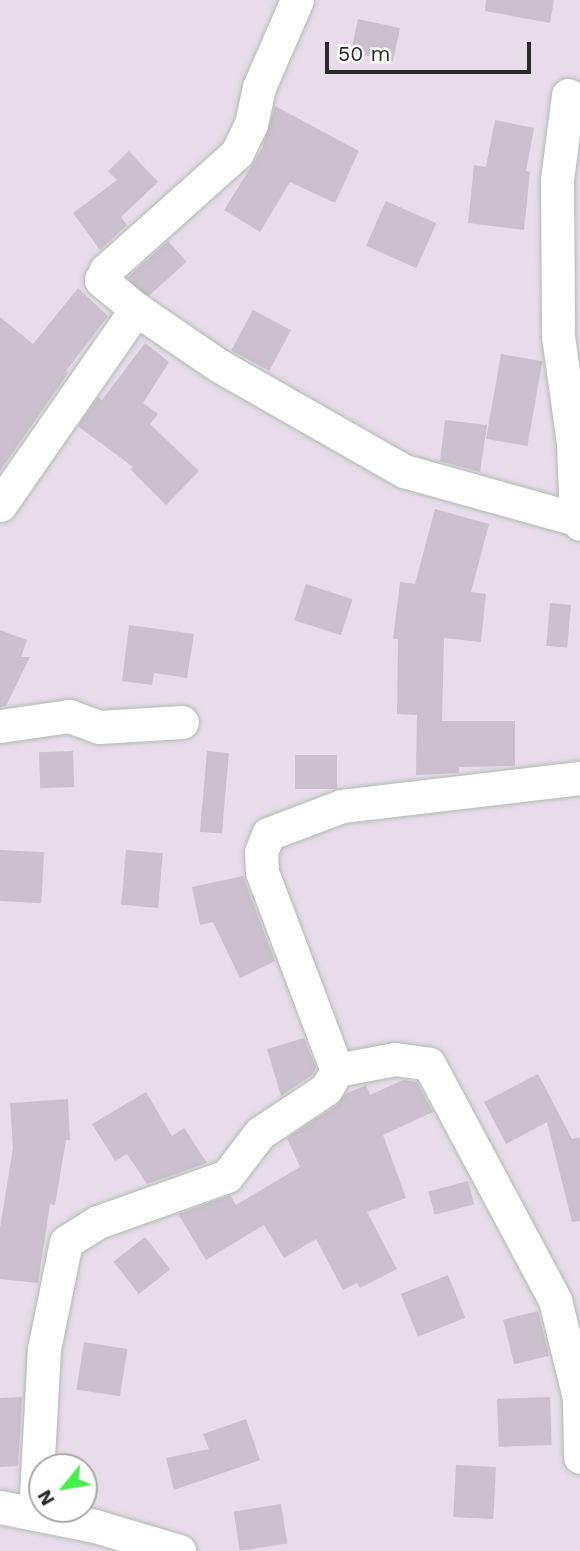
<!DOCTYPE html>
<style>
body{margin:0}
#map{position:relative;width:580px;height:1551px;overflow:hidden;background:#e8dceb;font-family:"Work Sans",sans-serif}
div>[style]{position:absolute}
.building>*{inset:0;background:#cbc0cd;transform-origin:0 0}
.roads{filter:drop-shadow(0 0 2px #afbcb0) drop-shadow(0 0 2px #afbcb0)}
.minor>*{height:33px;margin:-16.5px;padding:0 16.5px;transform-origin:16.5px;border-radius:16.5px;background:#fff}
span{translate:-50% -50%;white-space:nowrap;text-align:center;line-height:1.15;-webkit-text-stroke:7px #fff;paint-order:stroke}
.north{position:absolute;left:28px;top:1453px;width:70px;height:70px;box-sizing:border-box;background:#fff;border:2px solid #a9a9a9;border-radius:50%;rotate:240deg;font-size:19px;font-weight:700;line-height:28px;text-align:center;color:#292929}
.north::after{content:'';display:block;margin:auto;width:24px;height:32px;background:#44f049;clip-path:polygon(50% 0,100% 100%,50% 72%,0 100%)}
.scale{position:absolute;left:325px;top:42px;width:206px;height:32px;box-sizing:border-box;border:4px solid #292929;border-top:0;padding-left:9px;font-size:21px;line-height:24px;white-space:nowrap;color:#292929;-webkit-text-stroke:5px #fff;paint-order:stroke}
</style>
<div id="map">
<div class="building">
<i style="clip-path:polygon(486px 0,554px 0,550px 23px,485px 11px)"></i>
<i style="left:358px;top:19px;width:43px;height:34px;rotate:12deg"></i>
<i style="clip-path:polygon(275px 106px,359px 151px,335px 203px,290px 182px,260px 232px,224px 210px,262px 149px)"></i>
<i style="clip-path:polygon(495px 120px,534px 128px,526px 171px,530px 172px,524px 230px,468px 223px,474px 165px,486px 167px)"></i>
<i style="clip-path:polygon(129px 151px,158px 182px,121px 217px,127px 225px,100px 250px,73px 213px,117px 180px,108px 171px)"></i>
<i style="left:386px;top:201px;width:55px;height:49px;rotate:24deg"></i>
<i style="left:168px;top:241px;width:28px;height:55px;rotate:48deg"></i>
<i style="clip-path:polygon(78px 288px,108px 316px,66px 371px,68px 373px,0 471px,0 317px,33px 344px)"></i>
<i style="left:253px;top:310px;width:43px;height:46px;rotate:28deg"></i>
<i style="clip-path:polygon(145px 343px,169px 362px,143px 403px,158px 414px,150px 424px,199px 471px,166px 505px,130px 469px,133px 467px,78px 426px,98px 397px,102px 400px)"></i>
<i style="left:501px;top:354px;width:42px;height:86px;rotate:10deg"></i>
<i style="clip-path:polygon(445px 420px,487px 425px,480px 472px,440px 461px)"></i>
<i style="clip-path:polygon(435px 509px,489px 524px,471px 592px,486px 594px,481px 642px,444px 638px,442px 721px,515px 721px,515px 766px,459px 767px,459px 773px,416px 775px,417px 715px,397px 714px,398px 639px,393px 639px,400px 582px,415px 584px)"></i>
<i style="left:306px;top:584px;width:49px;height:38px;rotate:18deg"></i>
<i style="left:550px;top:603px;width:21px;height:43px;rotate:5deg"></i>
<i style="clip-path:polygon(129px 625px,194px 634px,187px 678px,154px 673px,152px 685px,122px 681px)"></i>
<i style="clip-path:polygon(0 630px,27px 640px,21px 657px,30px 657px,6px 706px,0 707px)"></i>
<i style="left:73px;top:751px;width:36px;height:34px;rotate:88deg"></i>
<i style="left:207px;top:751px;width:22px;height:81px;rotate:5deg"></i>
<i style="left:295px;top:755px;width:42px;height:34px"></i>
<i style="left:0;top:850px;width:44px;height:51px;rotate:3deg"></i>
<i style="left:126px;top:850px;width:37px;height:55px;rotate:5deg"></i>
<i style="clip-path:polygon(243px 876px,275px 961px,240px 978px,213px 922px,200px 925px,192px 887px)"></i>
<i style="clip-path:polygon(304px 1038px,316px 1068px,312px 1075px,281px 1096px,267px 1049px)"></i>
<i style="clip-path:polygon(538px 1074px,572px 1139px,580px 1137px,580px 1221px,572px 1222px,547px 1122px,506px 1144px,484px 1102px)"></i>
<i style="clip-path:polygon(403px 1080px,417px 1082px,433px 1112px,383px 1135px,406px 1198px,367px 1212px,397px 1269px,360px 1288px,357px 1283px,343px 1290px,316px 1239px,284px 1258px,264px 1225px,206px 1260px,178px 1214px,230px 1195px,236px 1205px,300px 1167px,287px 1138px,337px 1105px,345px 1094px,366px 1085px,370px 1095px)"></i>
<i style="clip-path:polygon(146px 1092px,172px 1136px,184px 1128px,207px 1163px,147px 1184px,127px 1154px,115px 1161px,92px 1124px)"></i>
<i style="clip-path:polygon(68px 1099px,70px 1140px,66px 1140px,55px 1205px,50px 1204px,38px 1283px,0 1279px,0 1228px,13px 1148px,10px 1103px)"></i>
<i style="left:468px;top:1181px;width:24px;height:41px;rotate:75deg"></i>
<i style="left:145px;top:1237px;width:41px;height:40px;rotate:52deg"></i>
<i style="left:448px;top:1275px;width:46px;height:51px;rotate:68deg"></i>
<i style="left:538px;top:1311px;width:46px;height:36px;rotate:76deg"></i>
<i style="left:84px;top:1342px;width:44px;height:48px;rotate:9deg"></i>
<i style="clip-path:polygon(22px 1397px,18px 1466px,0 1467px,0 1398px)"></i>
<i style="left:550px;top:1397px;width:48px;height:53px;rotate:88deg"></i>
<i style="clip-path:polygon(246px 1419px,260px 1460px,174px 1490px,166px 1458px,209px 1449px,203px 1434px)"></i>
<i style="left:456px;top:1465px;width:40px;height:52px;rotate:3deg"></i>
<i style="left:281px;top:1504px;width:40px;height:48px;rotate:81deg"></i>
</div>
<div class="roads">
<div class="minor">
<i style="left:297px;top:0;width:95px;rotate:113.6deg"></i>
<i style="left:259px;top:87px;width:38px;rotate:102deg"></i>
<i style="left:251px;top:124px;width:32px;rotate:116deg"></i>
<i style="left:237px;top:153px;width:176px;rotate:138.2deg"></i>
<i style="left:106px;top:270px;width:11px;rotate:117deg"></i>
<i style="left:101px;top:280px;width:45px;rotate:39.6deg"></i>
<i style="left:136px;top:309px;width:99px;rotate:34.3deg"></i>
<i style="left:218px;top:365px;width:214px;rotate:29.7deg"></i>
<i style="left:404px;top:471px;width:179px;rotate:15.6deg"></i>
<i style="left:576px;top:519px;width:6px;rotate:51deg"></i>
<i style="left:568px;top:95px;width:86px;rotate:97.4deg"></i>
<i style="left:557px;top:180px;width:156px;rotate:89.6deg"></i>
<i style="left:558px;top:336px;width:108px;rotate:82deg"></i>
<i style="left:573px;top:443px;width:76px;rotate:87.7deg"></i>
<i style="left:0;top:505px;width:239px;rotate:-55.2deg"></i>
<i style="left:0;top:726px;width:70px;rotate:-8.2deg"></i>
<i style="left:69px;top:716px;width:32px;rotate:20deg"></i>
<i style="left:99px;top:727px;width:83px;rotate:-3.4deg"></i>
<i style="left:580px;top:778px;width:240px;rotate:173.3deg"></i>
<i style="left:342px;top:806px;width:79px;rotate:159.3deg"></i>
<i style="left:268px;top:834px;width:19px;rotate:111deg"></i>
<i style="left:261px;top:852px;width:20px;rotate:87deg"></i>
<i style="left:262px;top:872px;width:212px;rotate:69.3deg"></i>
<i style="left:337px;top:1070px;width:59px;rotate:-10.7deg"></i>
<i style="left:395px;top:1059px;width:34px;rotate:8deg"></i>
<i style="left:429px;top:1064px;width:268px;rotate:61.9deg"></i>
<i style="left:555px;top:1300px;width:101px;rotate:76.2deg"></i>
<i style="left:579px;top:1398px;width:59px;rotate:89deg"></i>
<i style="left:0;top:1507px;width:97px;rotate:11.3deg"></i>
<i style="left:95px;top:1526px;width:88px;rotate:16.6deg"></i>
<i style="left:35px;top:1514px;width:165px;rotate:-86.9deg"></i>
<i style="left:44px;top:1349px;width:109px;rotate:-78.4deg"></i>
<i style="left:66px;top:1242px;width:38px;rotate:-32deg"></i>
<i style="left:98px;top:1222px;width:137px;rotate:-19.6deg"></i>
<i style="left:227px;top:1176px;width:54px;rotate:-52.5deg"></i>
<i style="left:260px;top:1133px;width:79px;rotate:-33.7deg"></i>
<i style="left:326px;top:1089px;width:22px;rotate:-60deg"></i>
</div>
</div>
<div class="north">N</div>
<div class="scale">50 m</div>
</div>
